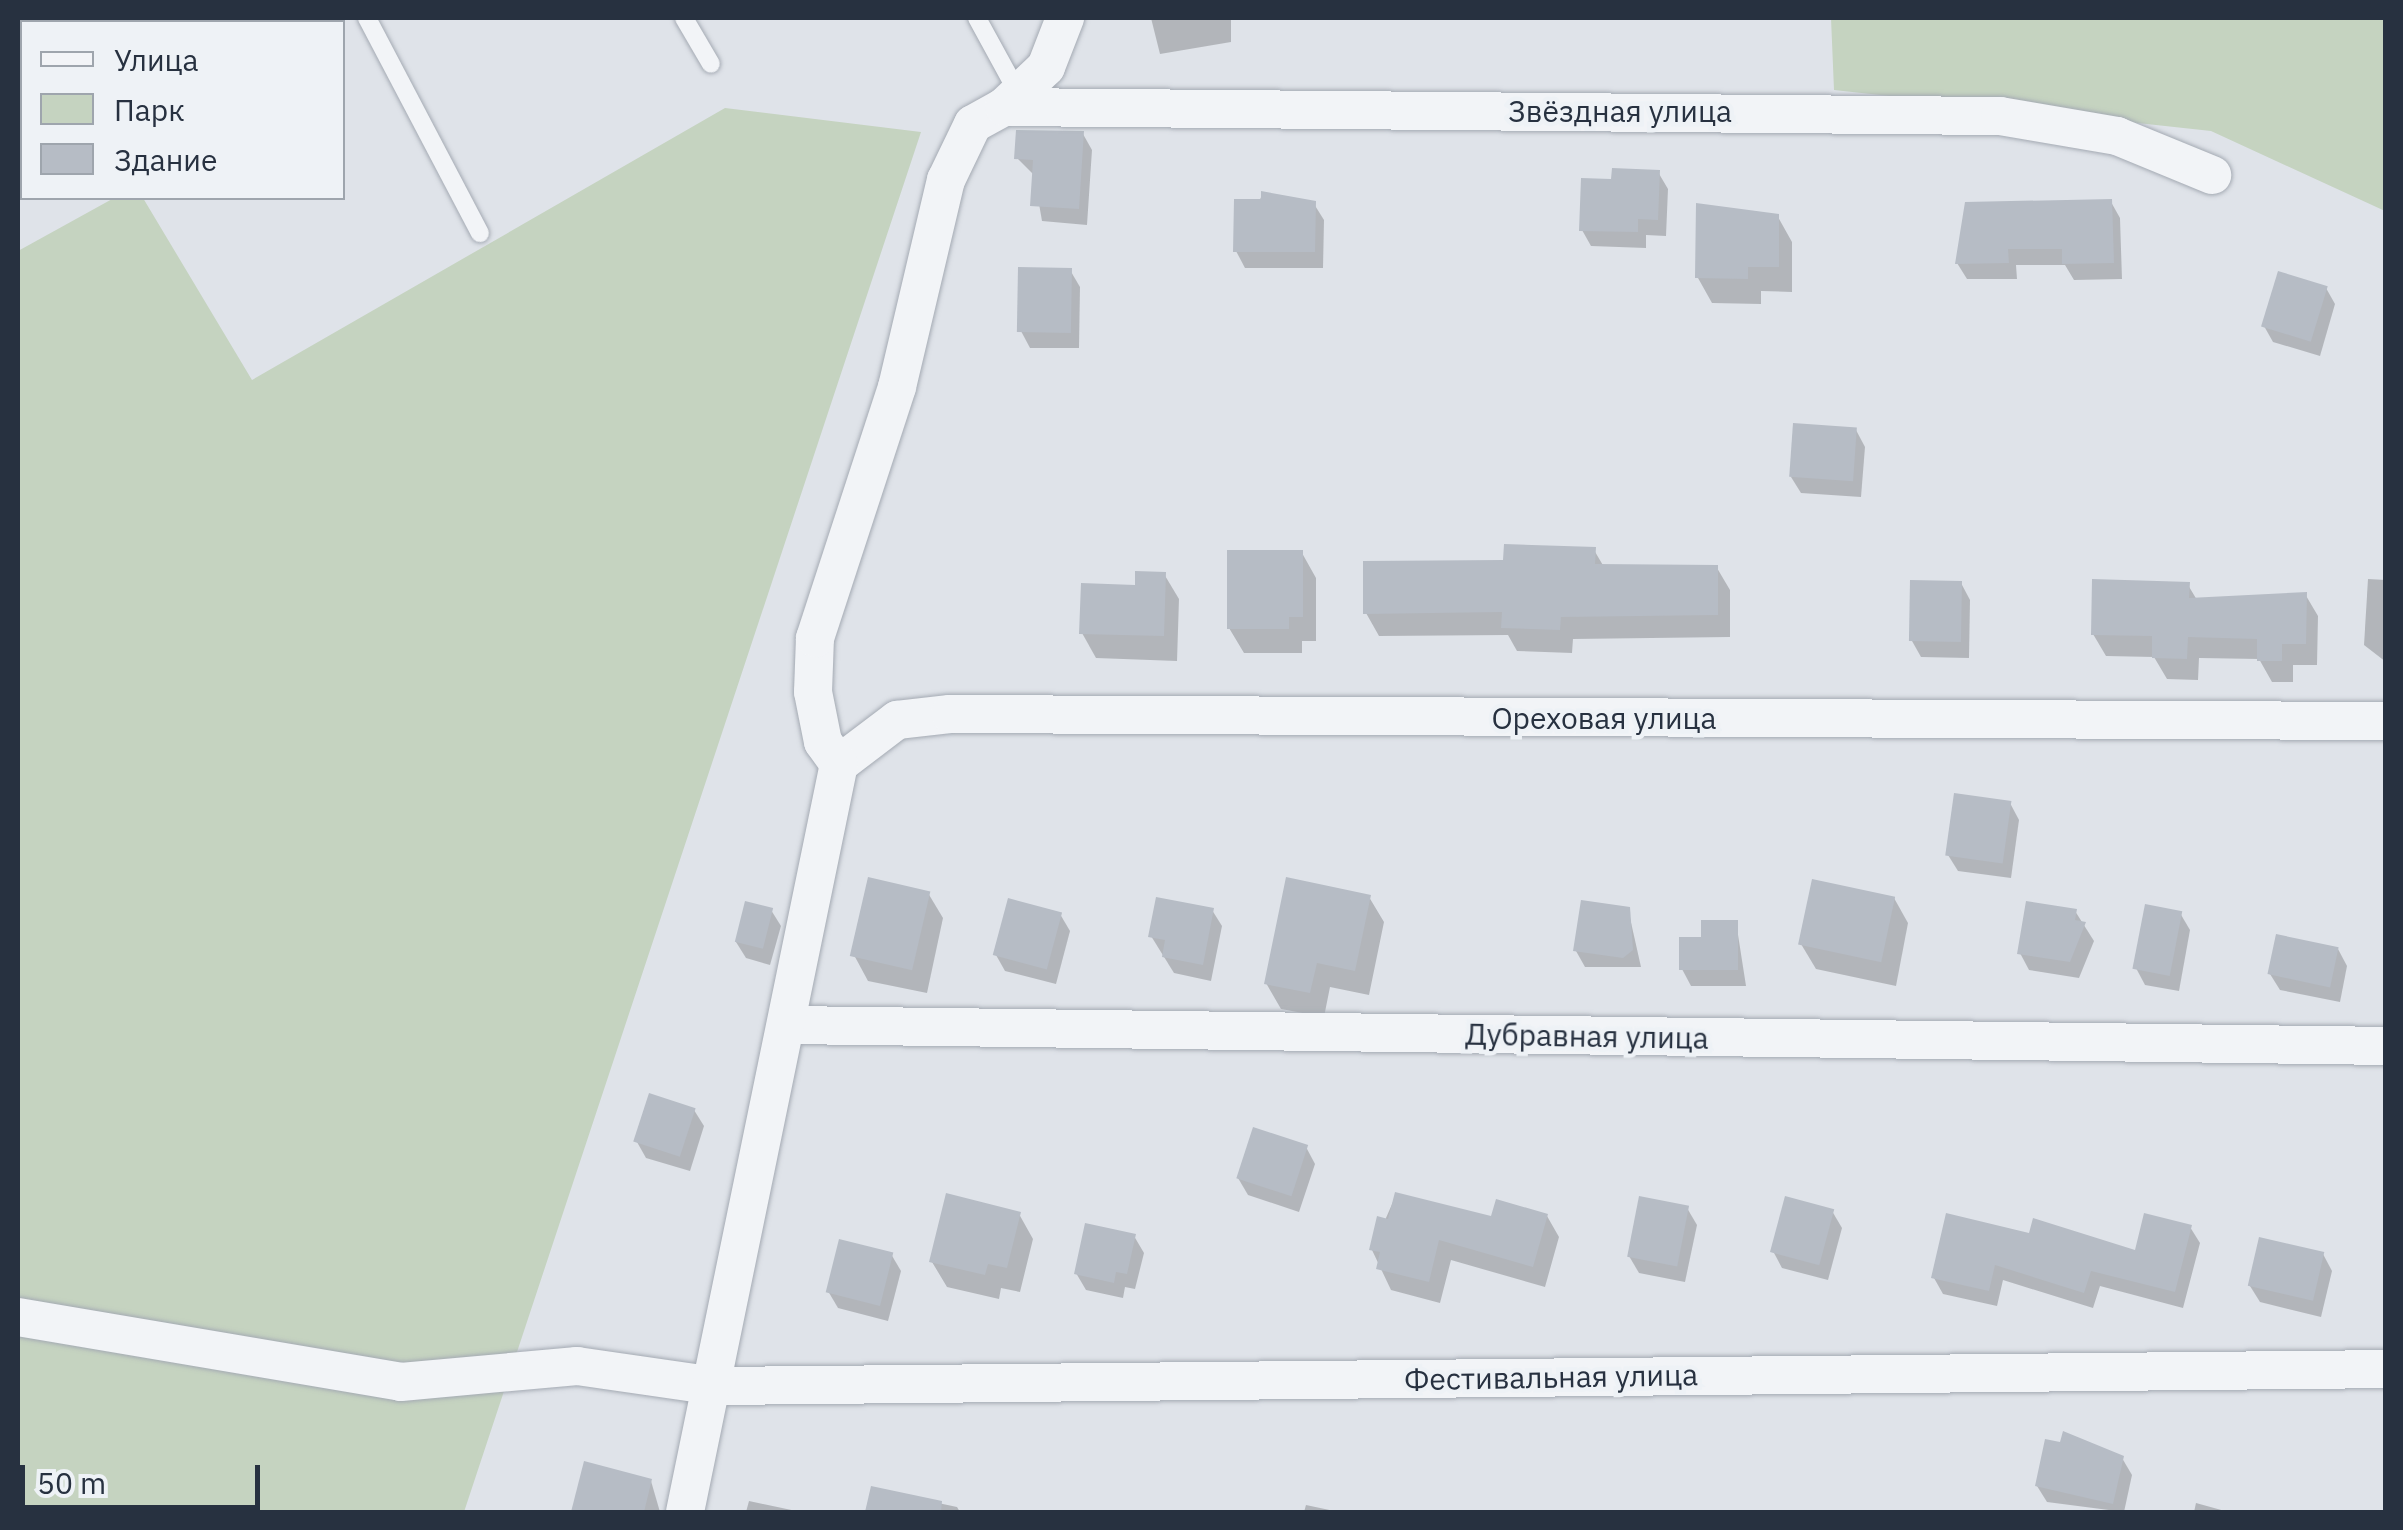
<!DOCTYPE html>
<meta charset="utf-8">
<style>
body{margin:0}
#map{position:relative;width:2403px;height:1530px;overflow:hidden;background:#dfe3e9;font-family:"IBM Plex Sans",sans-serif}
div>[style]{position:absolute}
.green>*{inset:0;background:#c5d3c0}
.shadow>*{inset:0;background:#0003}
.building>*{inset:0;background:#b6bcc5;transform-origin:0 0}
.roads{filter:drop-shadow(0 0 2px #a4aab3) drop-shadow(0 0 2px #a4aab3)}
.lane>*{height:18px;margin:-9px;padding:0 9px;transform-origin:9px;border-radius:9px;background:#f2f4f7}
.street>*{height:38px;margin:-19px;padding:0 19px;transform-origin:19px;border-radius:19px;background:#f2f4f7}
span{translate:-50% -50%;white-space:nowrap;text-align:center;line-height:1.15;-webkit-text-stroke:9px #eef2f6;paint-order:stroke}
.street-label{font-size:30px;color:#273140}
.frame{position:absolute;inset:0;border:20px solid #273140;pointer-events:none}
.legend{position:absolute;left:20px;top:20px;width:325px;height:180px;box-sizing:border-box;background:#eef2f6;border:2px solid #9ea5ad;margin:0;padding:12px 18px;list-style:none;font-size:30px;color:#273140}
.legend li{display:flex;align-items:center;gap:20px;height:50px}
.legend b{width:50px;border:2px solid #9ea5ad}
.scale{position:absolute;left:20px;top:1465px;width:240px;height:45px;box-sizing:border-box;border:5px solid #273140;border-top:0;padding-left:12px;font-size:30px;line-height:35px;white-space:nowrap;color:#273140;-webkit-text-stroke:8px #eef2f6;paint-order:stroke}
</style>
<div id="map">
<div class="green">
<i style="clip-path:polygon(1831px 18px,2385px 18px,2385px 211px,2211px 131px,1834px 90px)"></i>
<i style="clip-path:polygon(725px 108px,921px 132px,464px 1512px,18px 1512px,18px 251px,114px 198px,143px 198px,252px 380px)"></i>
</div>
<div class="shadow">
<i style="clip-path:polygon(1151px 18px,1231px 18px,1231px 42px,1160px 54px)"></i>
<i style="clip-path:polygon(1083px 134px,1092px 150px,1087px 225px,1042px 221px,1034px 175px,1017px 158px)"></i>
<i style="clip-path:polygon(1658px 172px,1668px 189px,1666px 236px,1646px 235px,1646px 248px,1591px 246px,1582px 230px,1614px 182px)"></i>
<i style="clip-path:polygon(1263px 193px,1314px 204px,1324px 220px,1323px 268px,1245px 268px,1236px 251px)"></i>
<i style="clip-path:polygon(2111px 202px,2120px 218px,2122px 279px,2074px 280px,2065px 265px,2016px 265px,2017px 279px,1967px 279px,1957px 263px)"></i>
<i style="clip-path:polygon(1699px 206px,1778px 217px,1792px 242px,1792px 292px,1761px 291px,1761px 304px,1712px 303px,1698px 278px)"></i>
<i style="clip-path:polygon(1070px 270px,1080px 287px,1079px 348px,1030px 348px,1021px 331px)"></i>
<i style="clip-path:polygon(2326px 288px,2335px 304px,2320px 356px,2273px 342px,2264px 326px)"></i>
<i style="clip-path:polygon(1856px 430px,1865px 447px,1861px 497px,1801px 493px,1791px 477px)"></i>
<i style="clip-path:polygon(1594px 550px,1604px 567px,1717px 568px,1730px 590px,1730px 637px,1573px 639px,1572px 653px,1517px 651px,1508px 635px,1379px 636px,1366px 613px,1506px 563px)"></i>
<i style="clip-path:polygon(1302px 553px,1316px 578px,1316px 641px,1302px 641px,1302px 653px,1244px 653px,1229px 628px)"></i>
<i style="clip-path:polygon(1164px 574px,1179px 599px,1177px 661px,1096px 658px,1082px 633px)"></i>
<i style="clip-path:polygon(2368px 579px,2386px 580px,2386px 662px,2364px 645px)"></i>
<i style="clip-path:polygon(1961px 583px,1970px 600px,1969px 658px,1921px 657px,1912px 641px)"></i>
<i style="clip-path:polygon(2188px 585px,2197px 600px,2305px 594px,2318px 616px,2317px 665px,2293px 665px,2293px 682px,2272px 682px,2259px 659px,2199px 658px,2198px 680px,2167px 679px,2154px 657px,2106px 656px,2093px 634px)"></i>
<i style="clip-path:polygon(2010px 803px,2019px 820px,2011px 878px,1958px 871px,1948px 855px)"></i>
<i style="clip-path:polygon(928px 893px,943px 918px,927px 993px,868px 981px,854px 955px)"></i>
<i style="clip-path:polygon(1369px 897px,1384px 922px,1369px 995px,1330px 987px,1324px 1017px,1281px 1009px,1266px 983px)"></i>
<i style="clip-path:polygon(1894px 898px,1908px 923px,1896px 986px,1816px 969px,1801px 944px)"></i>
<i style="clip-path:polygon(1628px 909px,1641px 967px,1585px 967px,1576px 951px)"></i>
<i style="clip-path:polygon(771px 910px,781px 926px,770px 965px,746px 958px,736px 942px)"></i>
<i style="clip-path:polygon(1212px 910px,1222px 926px,1211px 981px,1174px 973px,1151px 936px)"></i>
<i style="clip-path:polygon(2075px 911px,2094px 941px,2079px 978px,2029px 970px,2020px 953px)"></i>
<i style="clip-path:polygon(2180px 913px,2190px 930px,2179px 991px,2145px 985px,2136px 968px)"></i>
<i style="clip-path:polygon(1060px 914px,1070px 931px,1056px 984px,1005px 971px,996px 955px)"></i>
<i style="clip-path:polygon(1736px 922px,1746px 986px,1691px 986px,1682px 969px,1704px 940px)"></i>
<i style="clip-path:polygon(2338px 949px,2347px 966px,2340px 1002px,2280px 990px,2270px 974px)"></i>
<i style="clip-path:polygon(694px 1110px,704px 1126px,690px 1171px,646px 1158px,637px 1142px)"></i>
<i style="clip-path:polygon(1306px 1147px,1315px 1164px,1299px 1212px,1248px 1195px,1238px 1178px)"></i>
<i style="clip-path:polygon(1396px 1195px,1492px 1219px,1547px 1216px,1559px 1237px,1545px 1287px,1451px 1260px,1440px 1303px,1391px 1290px,1372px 1250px)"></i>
<i style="clip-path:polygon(1687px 1208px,1697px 1225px,1685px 1282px,1639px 1273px,1629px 1256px)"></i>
<i style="clip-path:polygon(1832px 1211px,1842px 1228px,1828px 1280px,1782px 1268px,1773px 1251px)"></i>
<i style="clip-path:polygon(1019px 1214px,1033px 1239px,1020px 1292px,1001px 1288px,999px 1299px,947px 1287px,932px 1262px)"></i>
<i style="clip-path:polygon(2190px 1227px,2200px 1243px,2183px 1308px,2100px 1286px,2093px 1308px,2003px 1280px,1997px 1306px,1943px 1294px,1934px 1278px,2031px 1235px,2137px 1253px)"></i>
<i style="clip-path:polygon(1134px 1236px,1144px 1253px,1135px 1289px,1125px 1287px,1123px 1298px,1086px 1290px,1076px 1273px)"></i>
<i style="clip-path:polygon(891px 1254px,901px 1271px,888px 1321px,838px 1308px,828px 1291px)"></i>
<i style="clip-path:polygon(2323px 1254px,2332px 1271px,2321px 1317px,2260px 1302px,2250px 1286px)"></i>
<i style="clip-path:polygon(2122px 1458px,2132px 1475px,2124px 1512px,2047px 1502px,2037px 1486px)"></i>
<i style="clip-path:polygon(586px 1464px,651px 1481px,660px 1512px,573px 1512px)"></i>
<i style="clip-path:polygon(872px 1489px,957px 1507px,960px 1512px,867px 1512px)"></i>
<i style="clip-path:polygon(749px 1501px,801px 1512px,746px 1512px)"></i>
<i style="clip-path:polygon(2196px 1503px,2225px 1511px,2226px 1512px,2194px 1512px)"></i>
<i style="clip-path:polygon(1306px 1505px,1339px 1512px,1304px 1512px)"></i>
</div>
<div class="building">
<i style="clip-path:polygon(1016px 130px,1084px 131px,1079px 209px,1030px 206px,1033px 160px,1014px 159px)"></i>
<i style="clip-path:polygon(1612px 168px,1660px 170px,1658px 220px,1638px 219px,1638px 232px,1579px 231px,1581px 178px,1611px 179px)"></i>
<i style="clip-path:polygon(1261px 191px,1316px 201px,1315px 252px,1233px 252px,1234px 199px,1261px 199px)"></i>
<i style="clip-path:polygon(2112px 199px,2114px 263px,2062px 264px,2062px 249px,2008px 249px,2009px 263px,1955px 264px,1965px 202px)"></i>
<i style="clip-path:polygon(1696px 203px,1779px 214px,1779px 267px,1748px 267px,1748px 279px,1695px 278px)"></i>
<i style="left:1018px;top:267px;width:54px;height:65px;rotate:1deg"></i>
<i style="left:2278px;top:271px;width:52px;height:58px;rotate:17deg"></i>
<i style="left:1793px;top:423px;width:64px;height:54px;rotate:4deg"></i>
<i style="clip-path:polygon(1504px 544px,1596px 547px,1595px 564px,1718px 565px,1718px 615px,1561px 617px,1560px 630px,1501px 628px,1502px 612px,1363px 614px,1363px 561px,1503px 560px)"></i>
<i style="clip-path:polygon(1227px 550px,1303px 550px,1303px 617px,1289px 617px,1289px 629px,1227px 629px)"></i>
<i style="clip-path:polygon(1135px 571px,1166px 572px,1164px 636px,1079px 634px,1081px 583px,1135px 585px)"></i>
<i style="clip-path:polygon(2092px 579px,2190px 582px,2189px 598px,2307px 592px,2306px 644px,2282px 644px,2282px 661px,2257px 661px,2257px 639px,2188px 637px,2187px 659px,2152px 658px,2152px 636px,2091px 635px)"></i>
<i style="left:1910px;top:580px;width:52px;height:61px;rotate:1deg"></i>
<i style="left:1954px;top:793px;width:58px;height:63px;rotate:8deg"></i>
<i style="left:868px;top:877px;width:64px;height:81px;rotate:13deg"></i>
<i style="clip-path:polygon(1286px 877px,1371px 895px,1355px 971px,1317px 963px,1310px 993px,1264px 984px)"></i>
<i style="left:1812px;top:879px;width:85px;height:67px;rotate:12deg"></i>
<i style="clip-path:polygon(1156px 897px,1214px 908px,1203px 965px,1162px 957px,1165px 940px,1148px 937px)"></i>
<i style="left:1008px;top:898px;width:56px;height:59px;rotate:15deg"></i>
<i style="clip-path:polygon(1581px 900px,1630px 907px,1633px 950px,1623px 958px,1573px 951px)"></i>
<i style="left:745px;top:901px;width:29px;height:42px;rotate:14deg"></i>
<i style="clip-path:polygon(2026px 901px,2077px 909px,2075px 920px,2086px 922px,2070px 962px,2017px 954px)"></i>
<i style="left:2145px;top:904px;width:38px;height:66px;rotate:11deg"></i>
<i style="clip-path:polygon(1701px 920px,1738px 920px,1738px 970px,1679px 970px,1679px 937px,1701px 937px)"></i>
<i style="left:2276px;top:934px;width:64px;height:41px;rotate:12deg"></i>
<i style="left:649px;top:1093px;width:49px;height:51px;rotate:18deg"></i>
<i style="left:1253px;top:1127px;width:58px;height:54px;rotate:18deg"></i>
<i style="clip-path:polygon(1395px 1192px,1491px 1216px,1496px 1199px,1548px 1214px,1533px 1267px,1439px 1240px,1429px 1282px,1376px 1269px,1380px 1252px,1369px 1250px,1377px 1216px,1388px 1219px)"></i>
<i style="clip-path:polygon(946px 1193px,1021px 1212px,1007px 1268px,988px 1264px,985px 1275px,929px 1262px)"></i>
<i style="left:1639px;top:1196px;width:51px;height:62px;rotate:11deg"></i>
<i style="left:1785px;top:1196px;width:51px;height:58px;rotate:15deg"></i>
<i style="clip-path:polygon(1946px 1213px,2029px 1233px,2033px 1218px,2135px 1250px,2144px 1213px,2192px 1225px,2175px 1292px,2091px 1271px,2084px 1293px,1995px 1265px,1989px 1291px,1931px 1278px)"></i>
<i style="clip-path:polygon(1085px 1223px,1136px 1234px,1127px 1274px,1116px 1272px,1114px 1283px,1074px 1274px)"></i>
<i style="left:2259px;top:1237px;width:67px;height:50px;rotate:13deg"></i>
<i style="left:839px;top:1239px;width:56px;height:55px;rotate:14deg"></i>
<i style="clip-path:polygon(2063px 1431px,2124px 1456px,2113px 1504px,2035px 1486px,2045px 1439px,2060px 1442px)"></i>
<i style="clip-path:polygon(584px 1461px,652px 1479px,644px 1512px,571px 1512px)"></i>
<i style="clip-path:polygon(871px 1486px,942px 1501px,941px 1512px,865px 1512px)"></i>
</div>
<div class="roads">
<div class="lane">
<i style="left:367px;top:18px;width:243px;rotate:62.3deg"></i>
<i style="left:684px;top:18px;width:53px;rotate:59.6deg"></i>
<i style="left:977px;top:18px;width:85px;rotate:61.3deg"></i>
</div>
<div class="street">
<i style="left:1004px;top:107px;width:58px;rotate:-43.6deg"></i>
<i style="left:1046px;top:67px;width:53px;rotate:-68.8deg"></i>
<i style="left:839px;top:764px;width:73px;rotate:-37.2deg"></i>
<i style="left:897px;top:720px;width:53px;rotate:-6.5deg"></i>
<i style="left:950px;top:714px;width:1436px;rotate:0.28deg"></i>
<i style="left:788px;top:1025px;width:1598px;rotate:0.75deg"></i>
<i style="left:18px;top:1317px;width:388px;rotate:9.6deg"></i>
<i style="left:401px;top:1382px;width:177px;rotate:-5.2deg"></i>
<i style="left:577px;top:1366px;width:140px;rotate:8.2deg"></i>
<i style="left:716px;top:1386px;width:1670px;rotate:-0.58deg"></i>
<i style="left:685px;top:1512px;width:764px;rotate:-78.37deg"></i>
<i style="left:839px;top:764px;width:27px;rotate:-126deg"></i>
<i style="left:823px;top:742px;width:51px;rotate:-101.3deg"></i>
<i style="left:813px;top:692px;width:54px;rotate:-87.9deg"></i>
<i style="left:815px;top:638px;width:264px;rotate:-71.9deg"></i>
<i style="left:897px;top:387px;width:213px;rotate:-76.7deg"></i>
<i style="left:946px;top:180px;width:62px;rotate:-64.3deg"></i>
<i style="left:973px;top:124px;width:35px;rotate:-29deg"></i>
<i style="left:1004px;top:107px;width:996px;rotate:0.52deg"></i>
<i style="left:2000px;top:116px;width:119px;rotate:9.7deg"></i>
<i style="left:2117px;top:136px;width:103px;rotate:22.3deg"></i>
</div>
</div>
<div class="street-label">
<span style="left:1620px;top:111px">Звёздная улица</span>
<span style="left:1604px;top:718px">Ореховая улица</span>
<span style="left:1587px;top:1036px;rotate:1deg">Дубравная улица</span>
<span style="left:1551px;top:1377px;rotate:-1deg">Фестивальная улица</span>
</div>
<div class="frame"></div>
<ul class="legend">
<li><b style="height:12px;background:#f2f4f7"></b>Улица</li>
<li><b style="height:28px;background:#c5d3c0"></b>Парк</li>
<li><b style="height:28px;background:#b6bcc5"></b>Здание</li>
</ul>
<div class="scale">50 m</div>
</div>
